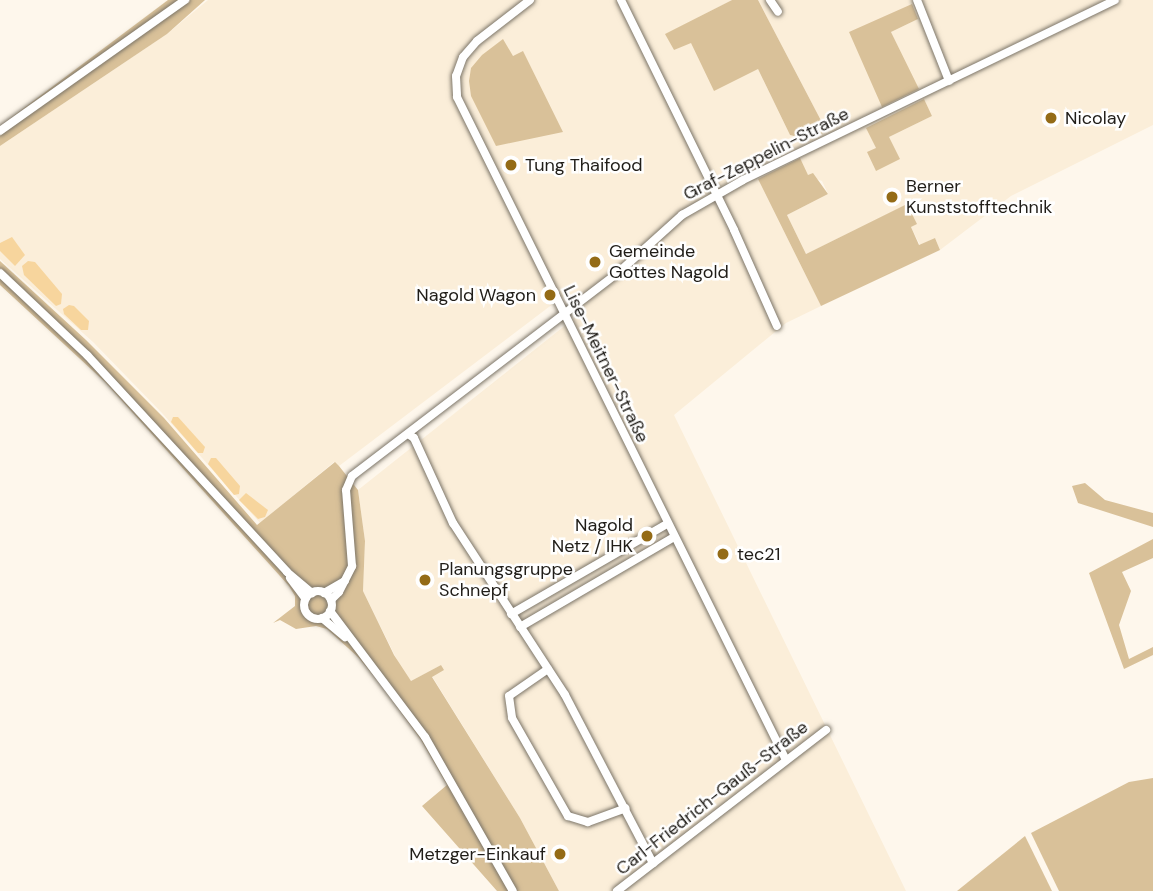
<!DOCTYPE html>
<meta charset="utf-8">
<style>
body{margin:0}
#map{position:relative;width:1153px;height:891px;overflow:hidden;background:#fef7ec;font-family:"DM Sans",sans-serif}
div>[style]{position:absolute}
.built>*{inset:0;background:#fbeed9}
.green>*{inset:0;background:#d9c199}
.water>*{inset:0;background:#f7d59d}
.roads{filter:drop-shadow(0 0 2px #7c7568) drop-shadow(0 0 2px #7c7568)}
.minor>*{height:8px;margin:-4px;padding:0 4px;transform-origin:4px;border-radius:4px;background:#fff}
.minor>.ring{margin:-4px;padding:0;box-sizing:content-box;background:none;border:8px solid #fff;border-radius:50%}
.dots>*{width:19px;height:19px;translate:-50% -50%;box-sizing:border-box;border:4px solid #fff;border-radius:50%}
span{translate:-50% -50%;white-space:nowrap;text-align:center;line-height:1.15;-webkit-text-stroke:5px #fff;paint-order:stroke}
.poi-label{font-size:18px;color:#201d18}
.left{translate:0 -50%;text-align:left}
.right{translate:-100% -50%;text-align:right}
.street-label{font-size:18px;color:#201d18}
</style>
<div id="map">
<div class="built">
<i style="clip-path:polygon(evenodd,208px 0,732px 0,666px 34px,674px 50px,690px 42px,758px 69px,790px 135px,806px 139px,827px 132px,758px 0,1153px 0,1153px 125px,1011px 196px,940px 250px,935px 238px,920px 245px,911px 227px,916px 224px,906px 205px,806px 254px,787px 215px,828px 194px,822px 181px,808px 176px,799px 158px,758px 179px,821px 306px,786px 323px,674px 415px,906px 891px,559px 891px,520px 818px,432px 676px,443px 670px,441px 665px,411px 681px,404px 674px,363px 591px,365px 541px,358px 490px,577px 316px,566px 294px,339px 466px,334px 462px,260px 523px,162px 413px,93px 342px,0 259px,0 146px,167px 34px,208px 0,918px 19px,891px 32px,918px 89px,849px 32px,918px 19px,208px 0,523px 52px,563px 132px,513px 56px,523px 52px,208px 0,924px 100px,932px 116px,889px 137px,876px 170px,876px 148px,867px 128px,924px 100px)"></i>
</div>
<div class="green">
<i style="clip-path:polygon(168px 0,205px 0,167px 34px,0 146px,0 126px)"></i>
<i style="clip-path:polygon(732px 0,758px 0,827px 132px,806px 139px,790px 135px,758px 69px,714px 91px,691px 43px,674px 50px,665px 34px)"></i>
<i style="clip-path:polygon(912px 4px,918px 19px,891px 32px,919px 89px,882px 107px,849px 32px)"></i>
<i style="clip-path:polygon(503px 39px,513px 56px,523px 51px,563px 132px,496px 146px,471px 96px,469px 81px,471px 68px,482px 55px)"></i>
<i style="clip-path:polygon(924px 99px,932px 116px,889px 137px,900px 159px,876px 171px,867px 152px,876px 148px,866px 128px)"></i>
<i style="clip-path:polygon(800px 158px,808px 175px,813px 173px,828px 194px,787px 215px,806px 254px,907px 204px,917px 224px,911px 227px,919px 245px,935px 238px,940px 250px,821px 306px,758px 179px)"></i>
<i style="clip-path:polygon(0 261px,86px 340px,164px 418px,257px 525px,335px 462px,339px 466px,358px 490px,365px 541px,363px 591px,394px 655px,411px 681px,441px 665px,444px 670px,432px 677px,520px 818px,559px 891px,497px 891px,422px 806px,447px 785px,421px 740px,381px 685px,358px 657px,327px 629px,316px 626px,296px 629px,280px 620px,273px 623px,295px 606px,295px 596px,289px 586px,105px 382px,0 285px)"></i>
<i style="clip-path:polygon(1085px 483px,1105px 500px,1153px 513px,1153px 527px,1078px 503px,1072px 486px)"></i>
<i style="clip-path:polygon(1153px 539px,1153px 558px,1122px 572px,1131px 591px,1119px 625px,1129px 659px,1153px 647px,1153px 655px,1124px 669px,1089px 573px)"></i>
<i style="clip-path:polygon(1153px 778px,1153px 891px,1059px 891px,1031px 833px,1129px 782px)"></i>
<i style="clip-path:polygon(1025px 836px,1052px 891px,957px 891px)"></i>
</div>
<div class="water">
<i style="clip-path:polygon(12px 237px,25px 255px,15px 266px,0 251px,0 243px)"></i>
<i style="clip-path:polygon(28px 261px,35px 262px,62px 294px,61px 304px,56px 306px,24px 275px,22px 266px)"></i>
<i style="clip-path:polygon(69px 305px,74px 306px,89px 321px,88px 330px,81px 330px,64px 314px,63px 309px)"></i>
<i style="clip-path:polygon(173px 417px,178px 417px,205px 447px,203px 453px,198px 453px,171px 422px)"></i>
<i style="clip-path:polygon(211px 458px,216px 458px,240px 486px,239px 494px,234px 495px,208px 464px)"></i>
<i style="clip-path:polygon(246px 493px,268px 510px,265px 517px,258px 519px,239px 500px)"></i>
</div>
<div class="roads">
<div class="minor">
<i style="left:530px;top:0;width:67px;rotate:142.3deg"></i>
<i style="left:477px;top:41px;width:21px;rotate:131deg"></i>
<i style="left:463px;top:57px;width:20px;rotate:110deg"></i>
<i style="left:456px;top:76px;width:21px;rotate:87deg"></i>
<i style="left:457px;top:97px;width:740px;rotate:63.61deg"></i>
<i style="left:621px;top:0;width:256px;rotate:63.8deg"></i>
<i style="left:734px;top:230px;width:105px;rotate:65.9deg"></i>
<i style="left:770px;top:0;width:14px;rotate:56deg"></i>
<i style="left:917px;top:0;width:87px;rotate:68.4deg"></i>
<i style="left:0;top:131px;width:227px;rotate:-35.3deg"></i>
<i style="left:0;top:273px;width:120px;rotate:43.3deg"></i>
<i style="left:87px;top:355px;width:295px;rotate:47.3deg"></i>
<i style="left:287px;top:572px;width:33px;rotate:40deg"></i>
<i style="left:408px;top:434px;width:7px;rotate:34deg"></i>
<i style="left:414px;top:438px;width:94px;rotate:65.4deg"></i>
<i style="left:453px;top:523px;width:205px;rotate:56.9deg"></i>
<i style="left:565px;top:695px;width:190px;rotate:62.4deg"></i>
<i style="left:290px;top:578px;width:26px;rotate:53deg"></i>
<i class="ring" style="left:304px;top:591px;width:20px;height:20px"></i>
<i style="left:324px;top:593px;width:24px;rotate:-30deg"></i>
<i style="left:331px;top:600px;width:11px;rotate:-45deg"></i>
<i style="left:339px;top:592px;width:29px;rotate:-63deg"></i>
<i style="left:352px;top:566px;width:76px;rotate:-94.5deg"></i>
<i style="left:346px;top:490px;width:15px;rotate:-67deg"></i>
<i style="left:352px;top:476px;width:337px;rotate:-37.4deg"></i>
<i style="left:620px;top:271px;width:84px;rotate:-42.1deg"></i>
<i style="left:682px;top:215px;width:70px;rotate:-29.8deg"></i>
<i style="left:743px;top:180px;width:413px;rotate:-25.8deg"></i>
<i style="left:330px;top:611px;width:158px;rotate:53deg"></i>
<i style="left:425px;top:737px;width:177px;rotate:60.3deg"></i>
<i style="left:511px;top:614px;width:180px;rotate:-30deg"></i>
<i style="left:322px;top:618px;width:30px;rotate:40deg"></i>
<i style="left:520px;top:627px;width:178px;rotate:-30.3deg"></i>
<i style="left:548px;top:669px;width:47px;rotate:145.3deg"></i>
<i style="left:509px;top:696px;width:22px;rotate:82deg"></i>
<i style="left:512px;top:718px;width:113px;rotate:60.3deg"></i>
<i style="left:568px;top:816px;width:21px;rotate:17deg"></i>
<i style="left:588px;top:822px;width:40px;rotate:-20.2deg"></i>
<i style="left:617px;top:891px;width:264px;rotate:-37.6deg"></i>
</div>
</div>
<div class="dots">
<i style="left:1051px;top:118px;background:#946b16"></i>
<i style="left:511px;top:165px;background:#946b16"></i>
<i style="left:892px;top:197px;background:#946b16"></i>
<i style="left:595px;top:262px;background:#946b16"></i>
<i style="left:550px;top:295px;background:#946b16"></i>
<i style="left:647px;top:536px;background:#946b16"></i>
<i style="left:723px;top:554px;background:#946b16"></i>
<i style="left:425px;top:580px;background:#946b16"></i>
<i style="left:560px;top:854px;background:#946b16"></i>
</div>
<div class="poi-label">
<span class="left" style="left:1065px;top:118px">Nicolay</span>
<span class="left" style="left:525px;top:165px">Tung Thaifood</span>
<span class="left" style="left:906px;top:197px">Berner<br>Kunststofftechnik</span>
<span class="left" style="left:609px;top:262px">Gemeinde<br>Gottes Nagold</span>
<span class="right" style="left:536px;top:295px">Nagold Wagon</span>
<span class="right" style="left:633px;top:536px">Nagold<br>Netz / IHK</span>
<span class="left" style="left:737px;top:554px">tec21</span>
<span class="left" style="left:439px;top:580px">Planungsgruppe<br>Schnepf</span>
<span class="right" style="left:546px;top:854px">Metzger-Einkauf</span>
</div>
<div class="street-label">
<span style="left:766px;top:154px;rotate:-27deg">Graf-Zeppelin-Straße</span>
<span style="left:606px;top:364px;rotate:64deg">Lise-Meitner-Straße</span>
<span style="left:712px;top:798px;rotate:-38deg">Carl-Friedrich-Gauß-Straße</span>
</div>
</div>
